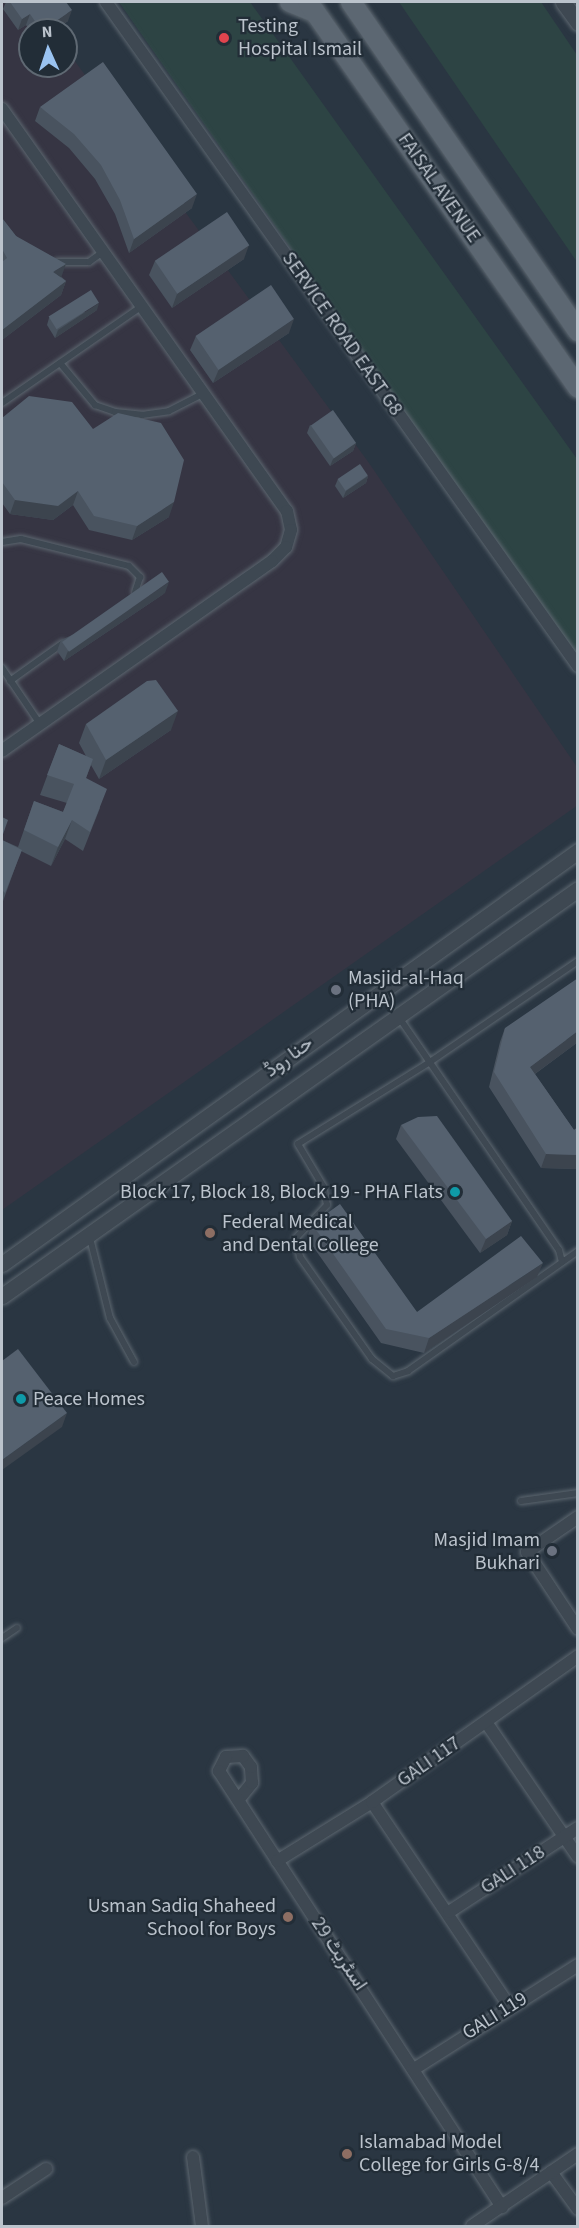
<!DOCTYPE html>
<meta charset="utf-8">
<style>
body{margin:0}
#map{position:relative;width:579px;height:2228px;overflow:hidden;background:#2a3642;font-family:"Source Sans 3",Vazirmatn,sans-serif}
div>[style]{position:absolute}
.medical>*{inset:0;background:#363543}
.green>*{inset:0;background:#2d4444}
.roads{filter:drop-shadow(0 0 2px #5c666f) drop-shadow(0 0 2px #5c666f)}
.service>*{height:6px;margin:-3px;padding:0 3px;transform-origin:3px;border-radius:3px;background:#3e4852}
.minor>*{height:12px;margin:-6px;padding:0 6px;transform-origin:6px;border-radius:6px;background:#3e4852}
.tertiary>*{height:15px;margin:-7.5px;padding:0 7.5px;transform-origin:7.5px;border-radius:7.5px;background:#3e4852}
.primary>*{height:20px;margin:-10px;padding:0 10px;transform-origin:10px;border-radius:10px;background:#5c6772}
.wall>*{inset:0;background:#49535f}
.shaded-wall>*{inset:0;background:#3c444e}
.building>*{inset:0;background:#55616f;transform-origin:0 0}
.dots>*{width:16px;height:16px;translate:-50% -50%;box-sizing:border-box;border:3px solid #222d37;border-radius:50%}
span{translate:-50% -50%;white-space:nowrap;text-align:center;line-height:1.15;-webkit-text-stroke:4.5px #222d37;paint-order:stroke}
.poi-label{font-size:20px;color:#bbc3cc}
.left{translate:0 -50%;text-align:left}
.right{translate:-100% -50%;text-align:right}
.street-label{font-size:20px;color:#bbc3cc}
.frame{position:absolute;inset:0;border:3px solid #bbc3cc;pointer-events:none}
.north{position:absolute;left:18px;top:18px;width:60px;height:60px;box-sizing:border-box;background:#222d37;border:2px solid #5f6973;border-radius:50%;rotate:357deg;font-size:16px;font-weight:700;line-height:24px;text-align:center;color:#bbc3cc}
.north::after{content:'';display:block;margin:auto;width:21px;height:27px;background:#9ac3f1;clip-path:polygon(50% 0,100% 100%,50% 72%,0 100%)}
</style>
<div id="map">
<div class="medical">
<i style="clip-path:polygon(2px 2px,31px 2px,30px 66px,66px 66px,66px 49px,369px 463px,577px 767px,578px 805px,2px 1210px)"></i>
</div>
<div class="green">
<i style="clip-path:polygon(119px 2px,250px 2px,577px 459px,577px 659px)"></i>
<i style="clip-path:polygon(399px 2px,541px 2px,577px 55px,577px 262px)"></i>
</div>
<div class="roads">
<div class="service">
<i style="left:57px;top:262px;width:32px"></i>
<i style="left:89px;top:262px;width:17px;rotate:-36deg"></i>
<i style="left:60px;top:363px;width:55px;rotate:50.2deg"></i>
<i style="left:95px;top:405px;width:21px;rotate:19deg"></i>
<i style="left:115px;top:412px;width:27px;rotate:6deg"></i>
<i style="left:142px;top:415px;width:27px;rotate:-8deg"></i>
<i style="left:169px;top:411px;width:39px;rotate:-27deg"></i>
<i style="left:2px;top:403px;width:170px;rotate:-34.7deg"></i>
<i style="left:2px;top:542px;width:19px;rotate:-9deg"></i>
<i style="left:21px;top:539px;width:111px;rotate:14deg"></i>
<i style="left:129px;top:566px;width:16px;rotate:45deg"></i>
<i style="left:140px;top:577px;width:16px;rotate:108deg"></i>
<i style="left:2px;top:668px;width:68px;rotate:55.8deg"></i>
<i style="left:10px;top:681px;width:65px;rotate:-35.6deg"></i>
<i style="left:578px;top:961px;width:179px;rotate:145.7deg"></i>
<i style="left:430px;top:1062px;width:155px;rotate:148.2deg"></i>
<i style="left:298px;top:1144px;width:49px;rotate:59.2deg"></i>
<i style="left:323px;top:1186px;width:19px;rotate:78deg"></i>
<i style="left:327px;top:1205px;width:45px;rotate:133.2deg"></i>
<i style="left:296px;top:1238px;width:19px;rotate:78deg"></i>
<i style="left:300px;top:1257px;width:125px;rotate:54.8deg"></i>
<i style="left:372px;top:1359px;width:27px;rotate:39deg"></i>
<i style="left:393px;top:1376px;width:16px;rotate:-18deg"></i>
<i style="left:408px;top:1371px;width:208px;rotate:-35.2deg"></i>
<i style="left:398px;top:1016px;width:284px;rotate:55.5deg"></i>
<i style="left:559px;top:1250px;width:12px;rotate:76deg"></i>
<i style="left:89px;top:1234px;width:87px;rotate:76deg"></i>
<i style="left:110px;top:1318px;width:50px;rotate:61.4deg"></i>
<i style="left:521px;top:1501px;width:58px;rotate:-8deg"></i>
<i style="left:2px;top:1638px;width:18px;rotate:-34deg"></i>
</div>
<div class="minor">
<i style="left:106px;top:2px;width:815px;rotate:54.59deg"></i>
<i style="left:2px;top:109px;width:493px;rotate:54.7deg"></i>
<i style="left:287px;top:511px;width:19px;rotate:78deg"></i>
<i style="left:291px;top:530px;width:18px;rotate:106deg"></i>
<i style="left:286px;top:547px;width:20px;rotate:135deg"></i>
<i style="left:272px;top:561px;width:330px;rotate:144.9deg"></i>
<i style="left:578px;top:1517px;width:62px;rotate:145.5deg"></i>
<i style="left:527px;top:1552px;width:92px;rotate:56.5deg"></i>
<i style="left:486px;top:1722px;width:163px;rotate:55.7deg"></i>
<i style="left:239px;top:1799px;width:21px;rotate:-51deg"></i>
<i style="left:252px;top:1783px;width:16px;rotate:-94deg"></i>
<i style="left:251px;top:1767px;width:14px;rotate:-126deg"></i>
<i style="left:243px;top:1756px;width:17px;rotate:177deg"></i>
<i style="left:226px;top:1757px;width:16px;rotate:117deg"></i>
<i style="left:219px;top:1771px;width:520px;rotate:57.01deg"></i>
<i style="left:372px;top:1802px;width:247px;rotate:56.1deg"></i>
<i style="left:277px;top:1861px;width:112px;rotate:-31.8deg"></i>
<i style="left:372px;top:1802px;width:252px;rotate:-35.3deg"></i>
<i style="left:449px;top:1912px;width:154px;rotate:-33.1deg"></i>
<i style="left:414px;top:2069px;width:194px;rotate:-32.4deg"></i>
<i style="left:193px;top:2157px;width:70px;rotate:82.6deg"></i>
<i style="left:551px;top:2172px;width:46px;rotate:53.9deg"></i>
<i style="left:2px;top:2198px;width:53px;rotate:-33.4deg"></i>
<i style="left:472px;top:2226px;width:128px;rotate:-34.2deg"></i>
</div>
<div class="tertiary">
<i style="left:563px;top:2px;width:26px;rotate:54deg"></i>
<i style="left:2px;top:1264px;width:709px;rotate:-35.64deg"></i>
<i style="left:2px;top:1296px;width:705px;rotate:-35.24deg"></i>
</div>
<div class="primary">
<i style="left:290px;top:2px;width:27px;rotate:22deg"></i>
<i style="left:308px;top:2px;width:471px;rotate:55deg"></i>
<i style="left:351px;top:2px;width:400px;rotate:55.4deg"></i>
</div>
</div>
<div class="wall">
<i style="clip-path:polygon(6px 2px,66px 2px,68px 21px,55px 30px,30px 30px,30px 31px,26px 25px,18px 30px,3px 9px)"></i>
<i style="clip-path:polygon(40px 107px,192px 208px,129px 253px,115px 214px,95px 179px,69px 148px,35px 121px)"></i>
<i style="clip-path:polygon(2px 218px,16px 236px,66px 281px,61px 295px,2px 340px)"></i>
<i style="clip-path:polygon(244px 259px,172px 308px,149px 275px,155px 261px)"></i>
<i style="clip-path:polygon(97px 310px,55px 338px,47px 325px,49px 318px)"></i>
<i style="clip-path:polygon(289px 333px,213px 383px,190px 350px,196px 336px)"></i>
<i style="clip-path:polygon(2px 418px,93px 429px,169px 517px,132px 540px,89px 530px,73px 505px,53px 520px,10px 514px,2px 503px)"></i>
<i style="clip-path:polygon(310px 425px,356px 443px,353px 451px,330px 466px,307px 433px)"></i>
<i style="clip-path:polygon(368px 476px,366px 483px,343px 498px,335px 486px,338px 479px)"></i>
<i style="clip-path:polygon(165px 593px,64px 661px,57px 651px,61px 640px)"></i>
<i style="clip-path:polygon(86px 724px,171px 730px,99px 779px,91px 765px,86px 778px,100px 808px,83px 851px,65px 839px,51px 866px,21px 851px,2px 904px,2px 840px,18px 847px,34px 801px,63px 812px,67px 803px,40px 795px,59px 744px,86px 756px,79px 743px)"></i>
<i style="clip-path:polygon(505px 1028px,578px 1042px,535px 1074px,574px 1130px,578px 1127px,578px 1169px,541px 1168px,489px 1087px,500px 1042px)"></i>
<i style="clip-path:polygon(401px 1125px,512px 1221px,507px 1235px,480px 1253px,396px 1139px)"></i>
<i style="clip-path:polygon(312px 1224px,417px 1312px,537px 1277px,424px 1353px,381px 1343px,307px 1238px)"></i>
</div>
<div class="shaded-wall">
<i style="clip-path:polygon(72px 10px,68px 21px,55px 30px,43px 30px)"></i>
<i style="clip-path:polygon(30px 14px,26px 25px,18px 30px,22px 19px)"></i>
<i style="clip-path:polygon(197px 194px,192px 208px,129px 253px,134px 239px)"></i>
<i style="clip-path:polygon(249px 245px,244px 259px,172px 308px,177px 294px)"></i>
<i style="clip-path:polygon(66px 264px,61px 278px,53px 272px)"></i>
<i style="clip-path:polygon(66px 281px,61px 295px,2px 340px,2px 330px)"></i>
<i style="clip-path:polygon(99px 303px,97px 310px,55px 338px,58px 330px)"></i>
<i style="clip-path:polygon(294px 319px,289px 333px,213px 383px,219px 369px)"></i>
<i style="clip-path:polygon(356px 443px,353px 451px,330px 466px,333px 459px)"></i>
<i style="clip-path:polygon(368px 476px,366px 483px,343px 498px,346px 491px)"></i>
<i style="clip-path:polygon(78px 491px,73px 505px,53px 520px,10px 514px,15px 500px)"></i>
<i style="clip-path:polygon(174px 502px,169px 517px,132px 540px,137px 526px)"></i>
<i style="clip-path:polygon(169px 582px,165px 593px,64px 661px,68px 651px)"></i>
<i style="clip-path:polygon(178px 711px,171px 730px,99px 779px,106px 760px)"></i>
<i style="clip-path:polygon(72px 820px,65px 839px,51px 866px,58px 847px)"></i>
<i style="clip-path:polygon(578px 1031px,578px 1042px,525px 1081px,530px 1067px)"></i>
<i style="clip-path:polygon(546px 1154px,578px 1155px,578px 1169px,541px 1168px)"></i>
<i style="clip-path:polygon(512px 1221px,507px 1235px,480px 1253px,486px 1239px)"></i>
<i style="clip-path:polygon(543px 1263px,537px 1277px,424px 1353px,429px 1338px)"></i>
<i style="clip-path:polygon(67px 1413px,62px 1427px,2px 1470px,2px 1460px)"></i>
</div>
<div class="building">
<i style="clip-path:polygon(10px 2px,66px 2px,72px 10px,43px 30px,41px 30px,30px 14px,22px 19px)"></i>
<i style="clip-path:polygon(103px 62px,197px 194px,134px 239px,120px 200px,101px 165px,74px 134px,40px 107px)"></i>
<i style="left:227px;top:212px;width:40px;height:87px;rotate:56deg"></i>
<i style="clip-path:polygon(2px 218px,16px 236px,66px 264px,53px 272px,66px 281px,2px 330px,2px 262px,7px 258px,2px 249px)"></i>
<i style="left:271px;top:285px;width:41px;height:91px;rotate:56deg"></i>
<i style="left:91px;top:290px;width:15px;height:50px;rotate:58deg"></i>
<i style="clip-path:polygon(29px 396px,72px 402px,93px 429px,118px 413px,161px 423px,184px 460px,174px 502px,137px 526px,94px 516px,78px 491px,58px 506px,15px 500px,2px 482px,2px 418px)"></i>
<i style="left:333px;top:410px;width:40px;height:27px;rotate:55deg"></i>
<i style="left:360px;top:464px;width:14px;height:27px;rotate:56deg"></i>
<i style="left:162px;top:572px;width:12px;height:122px;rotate:55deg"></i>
<i style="clip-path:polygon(156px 680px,178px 711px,106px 760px,86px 724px,147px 681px)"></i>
<i style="clip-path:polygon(59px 744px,93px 759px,86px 778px,107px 789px,90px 832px,72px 820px,58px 847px,24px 830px,34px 801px,63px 812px,74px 784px,47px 775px)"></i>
<i style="clip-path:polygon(2px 817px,8px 820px,2px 837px)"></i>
<i style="clip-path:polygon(2px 840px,22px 850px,5px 893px,2px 890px)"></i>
<i style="clip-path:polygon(578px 978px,578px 1031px,530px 1067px,574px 1130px,578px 1127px,578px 1155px,546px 1154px,494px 1072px,505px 1028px)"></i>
<i style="clip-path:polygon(437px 1116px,512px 1221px,486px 1239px,401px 1125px,418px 1117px)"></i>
<i style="clip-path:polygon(340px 1204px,417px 1312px,521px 1236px,543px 1263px,429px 1338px,386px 1329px,312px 1224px)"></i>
<i style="clip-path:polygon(18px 1349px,67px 1413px,2px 1460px,2px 1361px)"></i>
</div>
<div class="dots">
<i style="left:224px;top:38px;background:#e0444e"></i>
<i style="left:336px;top:990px;background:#6b7280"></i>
<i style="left:455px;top:1192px;background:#0f9aa8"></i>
<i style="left:210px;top:1233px;background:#8d6e63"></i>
<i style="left:21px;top:1399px;background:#0f9aa8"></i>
<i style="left:552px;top:1551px;background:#6b7280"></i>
<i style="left:288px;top:1917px;background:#8d6e63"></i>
<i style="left:347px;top:2154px;background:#8d6e63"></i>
</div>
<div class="poi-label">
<span class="left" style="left:238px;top:38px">Testing<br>Hospital Ismail</span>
<span class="left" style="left:348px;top:990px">Masjid-al-Haq<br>(PHA)</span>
<span class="right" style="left:443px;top:1192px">Block 17, Block 18, Block 19 - PHA Flats</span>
<span class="left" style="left:222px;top:1234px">Federal Medical<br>and Dental College</span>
<span class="left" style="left:33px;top:1399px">Peace Homes</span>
<span class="right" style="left:540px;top:1552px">Masjid Imam<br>Bukhari</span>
<span class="right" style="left:276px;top:1918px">Usman Sadiq Shaheed<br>School for Boys</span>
<span class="left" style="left:359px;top:2154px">Islamabad Model<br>College for Girls G-8/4</span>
</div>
<div class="street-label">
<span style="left:439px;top:188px;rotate:55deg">FAISAL AVENUE</span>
<span style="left:342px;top:334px;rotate:55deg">SERVICE ROAD EAST G8</span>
<span style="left:289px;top:1057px;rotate:-36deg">حنا روڈ</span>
<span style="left:429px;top:1762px;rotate:-35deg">GALI 117</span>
<span style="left:513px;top:1870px;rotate:-33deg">GALI 118</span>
<span style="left:339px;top:1954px;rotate:56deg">اسٹریٹ 29</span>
<span style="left:495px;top:2016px;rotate:-32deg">GALI 119</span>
</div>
<div class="frame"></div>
<div class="north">N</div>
</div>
